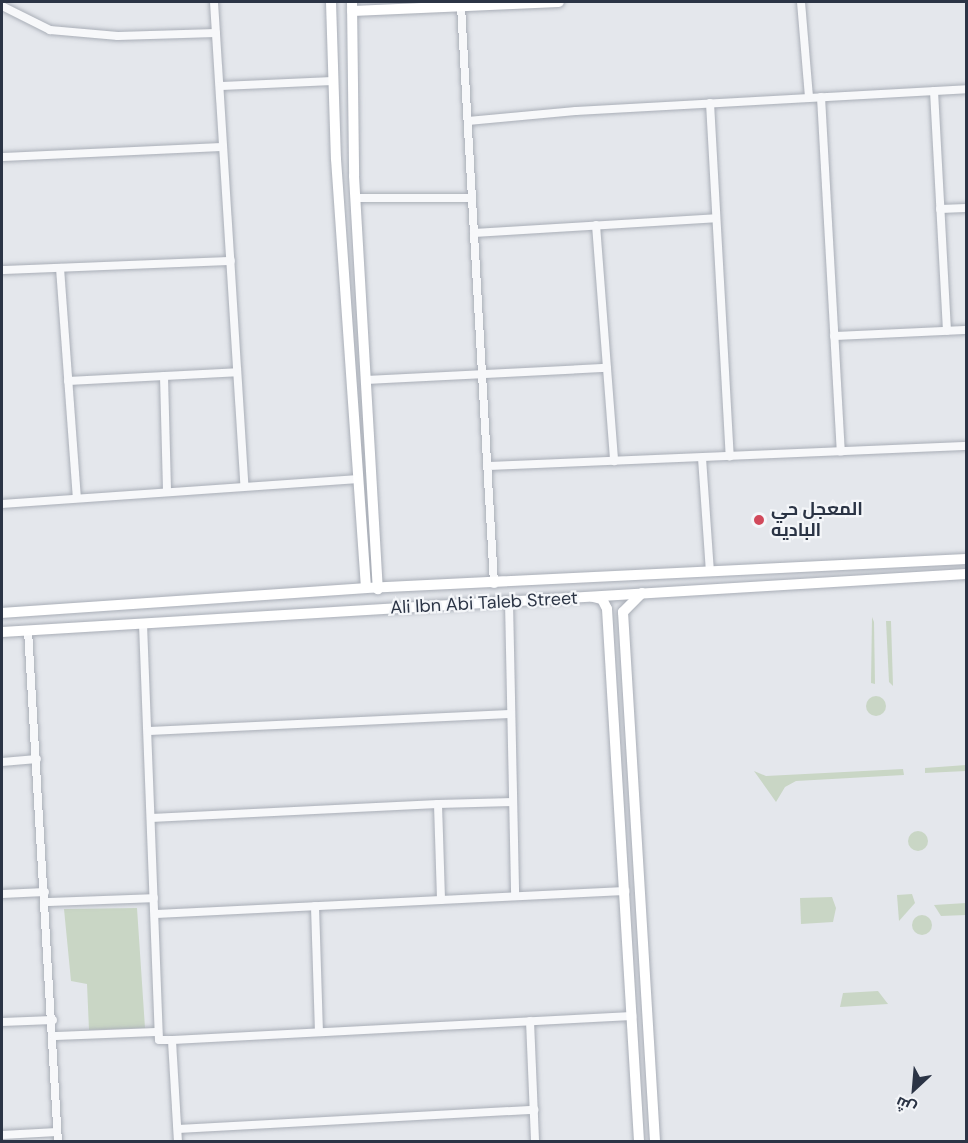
<!DOCTYPE html>
<meta charset="utf-8">
<style>
body{margin:0}
#map{position:relative;width:968px;height:1143px;overflow:hidden;background:#e4e7ec;font-family:"DM Sans",Cairo,sans-serif}
div>[style]{position:absolute}
.green>*{inset:0;background:#c9d6c5}
.round{border-radius:50%}
.roads{filter:drop-shadow(0 0 2px #a9aeb7) drop-shadow(0 0 2px #a9aeb7)}
.street>*{height:8px;margin:-4px;padding:0 4px;transform-origin:4px;border-radius:4px;background:#f7f8fa}
.secondary>*{height:10px;margin:-5px;padding:0 5px;transform-origin:5px;border-radius:5px;background:#fff}
.dots>*{width:16px;height:16px;translate:-50% -50%;box-sizing:border-box;border:3px solid #f4f6f9;border-radius:50%}
span{translate:-50% -50%;white-space:nowrap;text-align:center;line-height:1.15;-webkit-text-stroke:4.5px #f4f6f9;paint-order:stroke}
.poi-label{font-size:18px;color:#2b3445;font-weight:700}
.left{translate:0 -50%;text-align:left}
.street-label{font-size:18px;color:#2b3445}
.frame{position:absolute;inset:0;border:3px solid #2b3445;pointer-events:none}
.north{position:absolute;left:884px;top:1059px;width:60px;height:60px;-webkit-text-stroke:4px #f4f6f9;paint-order:stroke;rotate:206deg;font-size:16px;font-weight:700;line-height:24px;text-align:center;color:#2b3445}
.north::after{content:'';display:block;margin:auto;width:21px;height:27px;background:#2b3445;clip-path:polygon(50% 0,100% 100%,50% 72%,0 100%)}
</style>
<div id="map">
<div class="green">
<i style="clip-path:polygon(872px 617px,874px 622px,875px 684px,871px 683px)"></i>
<i style="clip-path:polygon(886px 621px,891px 621px,893px 686px,889px 682px)"></i>
<i class="round" style="left:866px;top:696px;width:20px;height:20px"></i>
<i style="clip-path:polygon(966px 765px,966px 771px,925px 773px,925px 768px)"></i>
<i style="clip-path:polygon(903px 769px,904px 775px,796px 781px,785px 787px,776px 802px,754px 771px,766px 776px)"></i>
<i class="round" style="left:908px;top:831px;width:20px;height:20px"></i>
<i style="clip-path:polygon(912px 894px,915px 903px,899px 921px,897px 895px)"></i>
<i style="clip-path:polygon(832px 897px,836px 908px,833px 922px,801px 924px,800px 898px)"></i>
<i style="clip-path:polygon(966px 903px,966px 915px,941px 916px,934px 905px)"></i>
<i style="clip-path:polygon(137px 908px,145px 1028px,89px 1030px,87px 984px,71px 981px,64px 909px)"></i>
<i class="round" style="left:912px;top:915px;width:20px;height:20px"></i>
<i style="clip-path:polygon(878px 991px,888px 1004px,840px 1007px,843px 993px)"></i>
</div>
<div class="roads">
<div class="street">
<i style="left:214px;top:2px;width:484px;rotate:86.4deg"></i>
<i style="left:801px;top:2px;width:96px;rotate:85.2deg"></i>
<i style="left:2px;top:6px;width:54px;rotate:26.6deg"></i>
<i style="left:50px;top:30px;width:68px;rotate:5deg"></i>
<i style="left:118px;top:36px;width:98px;rotate:-1.8deg"></i>
<i style="left:461px;top:6px;width:579px;rotate:86.73deg"></i>
<i style="left:220px;top:86px;width:114px;rotate:-2.5deg"></i>
<i style="left:934px;top:91px;width:240px;rotate:86.9deg"></i>
<i style="left:821px;top:97px;width:355px;rotate:86.8deg"></i>
<i style="left:710px;top:103px;width:354px;rotate:86.8deg"></i>
<i style="left:468px;top:121px;width:108px;rotate:-5.3deg"></i>
<i style="left:576px;top:111px;width:391px;rotate:-3.2deg"></i>
<i style="left:2px;top:157px;width:221px;rotate:-2.6deg"></i>
<i style="left:356px;top:198px;width:116px"></i>
<i style="left:940px;top:209px;width:26px;rotate:-2deg"></i>
<i style="left:596px;top:225px;width:237px;rotate:85.6deg"></i>
<i style="left:474px;top:233px;width:242px;rotate:-3.5deg"></i>
<i style="left:60px;top:268px;width:230px;rotate:85.8deg"></i>
<i style="left:2px;top:270px;width:229px;rotate:-2.3deg"></i>
<i style="left:834px;top:336px;width:132px;rotate:-2.6deg"></i>
<i style="left:164px;top:376px;width:115px;rotate:88.5deg"></i>
<i style="left:366px;top:380px;width:241px;rotate:-2.9deg"></i>
<i style="left:68px;top:381px;width:169px;rotate:-3deg"></i>
<i style="left:702px;top:458px;width:114px;rotate:86deg"></i>
<i style="left:487px;top:466px;width:479px;rotate:-2.4deg"></i>
<i style="left:2px;top:504px;width:357px;rotate:-4deg"></i>
<i style="left:509px;top:602px;width:294px;rotate:88.8deg"></i>
<i style="left:143px;top:624px;width:416px;rotate:87.8deg"></i>
<i style="left:159px;top:1040px;width:13px"></i>
<i style="left:28px;top:630px;width:513px;rotate:86.65deg"></i>
<i style="left:148px;top:731px;width:363px;rotate:-2.7deg"></i>
<i style="left:2px;top:762px;width:35px;rotate:-5deg"></i>
<i style="left:438px;top:804px;width:75px;rotate:-1.5deg"></i>
<i style="left:151px;top:818px;width:287px;rotate:-2.8deg"></i>
<i style="left:438px;top:804px;width:96px;rotate:88.2deg"></i>
<i style="left:2px;top:894px;width:43px;rotate:-2.7deg"></i>
<i style="left:46px;top:902px;width:108px;rotate:-2.1deg"></i>
<i style="left:315px;top:906px;width:126px;rotate:88.2deg"></i>
<i style="left:155px;top:914px;width:471px;rotate:-2.8deg"></i>
<i style="left:530px;top:1021px;width:121px;rotate:87.6deg"></i>
<i style="left:2px;top:1022px;width:51px;rotate:-2.2deg"></i>
<i style="left:54px;top:1036px;width:104px;rotate:-2.2deg"></i>
<i style="left:178px;top:1129px;width:357px;rotate:-3.1deg"></i>
<i style="left:2px;top:1135px;width:55px;rotate:-3.1deg"></i>
<i style="left:178px;top:1142px;width:102px;rotate:-93.4deg"></i>
<i style="left:172px;top:1040px;width:461px;rotate:-3deg"></i>
</div>
<div class="secondary">
<i style="left:331px;top:2px;width:157px;rotate:88.2deg"></i>
<i style="left:336px;top:159px;width:430px;rotate:86deg"></i>
<i style="left:352px;top:2px;width:174px;rotate:89.3deg"></i>
<i style="left:354px;top:176px;width:414px;rotate:86.7deg"></i>
<i style="left:352px;top:11px;width:207px;rotate:-2.5deg"></i>
<i style="left:642px;top:593px;width:27px;rotate:135deg"></i>
<i style="left:623px;top:612px;width:531px;rotate:86.54deg"></i>
<i style="left:593px;top:597px;width:9px;rotate:13deg"></i>
<i style="left:602px;top:599px;width:11px;rotate:63deg"></i>
<i style="left:607px;top:609px;width:534px;rotate:86.56deg"></i>
<i style="left:2px;top:613px;width:365px;rotate:-3.9deg"></i>
<i style="left:366px;top:588px;width:601px;rotate:-2.77deg"></i>
<i style="left:2px;top:632px;width:966px;rotate:-3.44deg"></i>
</div>
</div>
<div class="dots">
<i style="left:759px;top:520px;background:#d1495b"></i>
</div>
<div class="poi-label">
<span class="left" style="left:771px;top:520px">المعجل حي<br>الباديه</span>
</div>
<div class="street-label">
<span style="left:484px;top:603px;rotate:-3deg">Ali Ibn Abi Taleb Street</span>
</div>
<div class="frame"></div>
<div class="north">ش</div>
</div>
